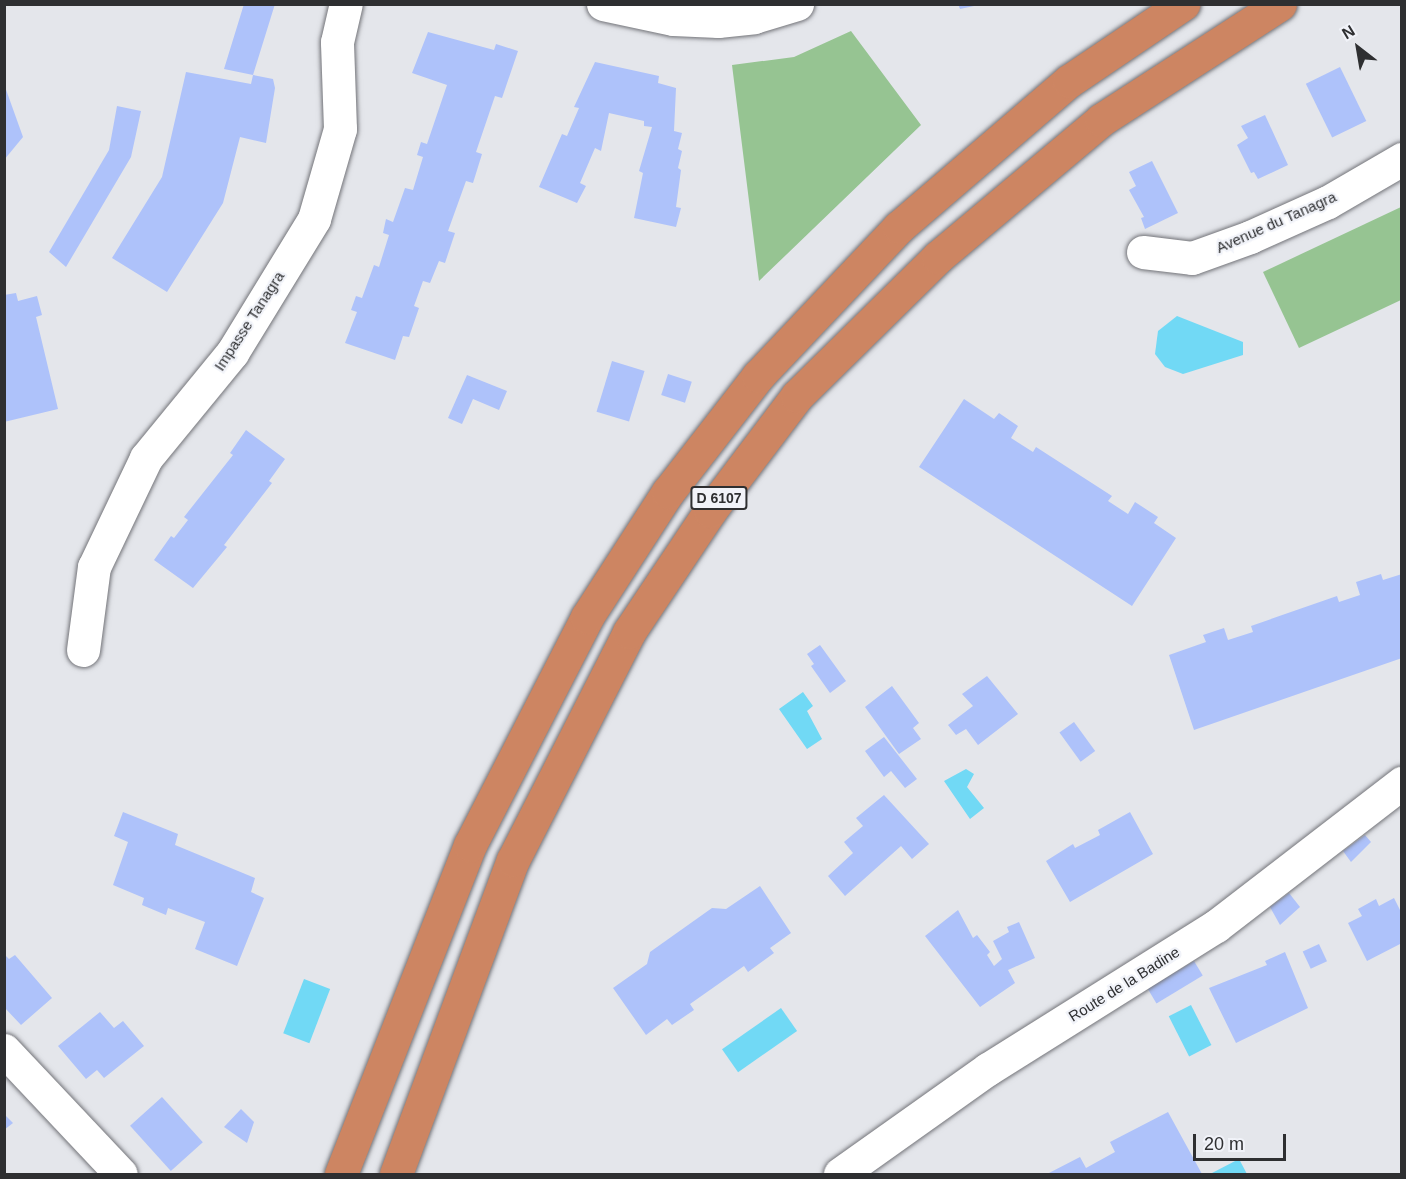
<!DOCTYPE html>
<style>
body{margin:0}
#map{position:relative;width:1406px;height:1179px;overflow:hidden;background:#e4e6eb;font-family:Helvetica,sans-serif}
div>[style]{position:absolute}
.green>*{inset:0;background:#96c492}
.water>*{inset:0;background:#71d9f5;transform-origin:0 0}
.building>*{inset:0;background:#aec2fa;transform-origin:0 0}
.roads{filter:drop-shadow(0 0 2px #737479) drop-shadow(0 0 2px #737479)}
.minor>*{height:33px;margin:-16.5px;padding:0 16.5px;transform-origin:16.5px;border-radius:16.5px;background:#fff}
.highway>*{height:33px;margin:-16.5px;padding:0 16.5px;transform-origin:16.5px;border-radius:16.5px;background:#cd8562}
span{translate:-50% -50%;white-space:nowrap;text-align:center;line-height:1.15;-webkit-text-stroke:4.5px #f1f3f9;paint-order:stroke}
.shield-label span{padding:2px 4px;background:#f1f3f9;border:2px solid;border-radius:4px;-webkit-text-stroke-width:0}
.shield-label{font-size:14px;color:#2e2f31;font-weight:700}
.street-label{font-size:15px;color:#2e2f31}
.frame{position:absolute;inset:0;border:6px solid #2e2f31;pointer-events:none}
.north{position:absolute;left:1328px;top:18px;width:60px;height:60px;-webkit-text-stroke:4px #f1f3f9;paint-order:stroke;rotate:329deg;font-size:16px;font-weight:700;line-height:24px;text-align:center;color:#2e2f31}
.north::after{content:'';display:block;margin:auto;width:21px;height:27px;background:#2e2f31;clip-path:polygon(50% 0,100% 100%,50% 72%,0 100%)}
.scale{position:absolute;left:1193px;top:1134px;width:93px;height:27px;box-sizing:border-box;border:3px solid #2e2f31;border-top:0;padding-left:8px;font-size:18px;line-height:21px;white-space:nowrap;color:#2e2f31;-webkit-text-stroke:4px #f1f3f9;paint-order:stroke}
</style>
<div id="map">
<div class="green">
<i style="clip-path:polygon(851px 31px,921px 125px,759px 281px,732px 65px,794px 57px)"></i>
<i style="clip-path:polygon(1401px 207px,1401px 300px,1299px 348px,1263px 272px)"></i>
</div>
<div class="water">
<i style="clip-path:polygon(1177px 316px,1243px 342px,1243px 355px,1183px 374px,1165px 367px,1155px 354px,1158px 331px)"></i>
<i style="clip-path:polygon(803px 692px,813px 706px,807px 711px,822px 739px,807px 749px,779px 709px)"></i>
<i style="clip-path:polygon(966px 769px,974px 774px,967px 787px,984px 808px,970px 819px,944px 781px)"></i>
<i style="left:304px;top:979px;width:28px;height:58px;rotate:21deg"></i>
<i style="left:1191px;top:1005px;width:45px;height:25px;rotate:63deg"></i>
<i style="left:781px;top:1008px;width:28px;height:72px;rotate:55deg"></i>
<i style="clip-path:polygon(1239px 1159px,1247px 1174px,1213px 1174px,1212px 1173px)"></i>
</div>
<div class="building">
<i style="clip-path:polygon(244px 4px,275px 4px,253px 75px,273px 79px,275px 88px,266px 143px,240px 137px,223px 203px,167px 292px,112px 258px,162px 177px,186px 72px,251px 84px,253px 75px,224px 69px)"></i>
<i style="clip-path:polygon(958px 4px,974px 4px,974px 6px,960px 9px)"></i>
<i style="clip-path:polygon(428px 32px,494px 50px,496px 44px,518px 51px,502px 98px,495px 96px,476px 152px,482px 154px,473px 183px,466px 181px,448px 231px,455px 233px,445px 263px,439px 261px,430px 283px,423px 281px,414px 306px,419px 308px,409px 337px,403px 336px,395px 360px,345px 343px,357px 312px,351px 310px,356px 296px,362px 298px,374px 265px,379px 267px,389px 235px,383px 233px,386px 219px,393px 222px,405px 188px,413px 190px,423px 157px,417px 155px,421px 142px,427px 144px,447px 85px,412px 73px)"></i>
<i style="clip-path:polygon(595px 62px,659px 76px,658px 83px,676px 88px,674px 131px,682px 133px,678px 149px,682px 151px,678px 168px,681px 170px,676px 207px,681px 208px,676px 227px,634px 218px,643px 173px,639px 171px,652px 127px,644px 126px,644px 121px,609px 113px,601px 151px,595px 148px,580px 183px,586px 186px,577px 203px,539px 187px,562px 134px,567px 136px,579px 108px,574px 107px)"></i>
<i style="left:1340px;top:67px;width:60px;height:38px;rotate:64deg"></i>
<i style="clip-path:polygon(4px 84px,23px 137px,4px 160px)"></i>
<i style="clip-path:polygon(117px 106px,141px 111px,131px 157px,66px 267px,49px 252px,109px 150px)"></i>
<i style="clip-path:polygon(1265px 115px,1288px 165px,1258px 179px,1254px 172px,1251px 173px,1237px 145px,1248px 138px,1241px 126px)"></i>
<i style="clip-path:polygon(1152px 161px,1178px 213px,1145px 229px,1141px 218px,1144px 217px,1129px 190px,1136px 186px,1129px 172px)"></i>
<i style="clip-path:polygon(16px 293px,18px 301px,37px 296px,42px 315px,36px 317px,58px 409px,4px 422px,4px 295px)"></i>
<i style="left:612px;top:361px;width:34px;height:53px;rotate:17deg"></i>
<i style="left:668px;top:374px;width:25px;height:22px;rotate:18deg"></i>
<i style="clip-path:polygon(467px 375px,507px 391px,499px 410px,473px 399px,462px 424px,448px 418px)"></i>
<i style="clip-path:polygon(964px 399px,994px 419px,999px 413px,1018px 426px,1011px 438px,1033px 452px,1036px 447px,1112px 496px,1108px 501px,1128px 514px,1135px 502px,1158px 517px,1154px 523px,1176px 538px,1132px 606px,919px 467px)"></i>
<i style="clip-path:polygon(246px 430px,285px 459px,269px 481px,272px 483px,224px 545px,227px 547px,193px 588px,154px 560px,171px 536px,174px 538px,188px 520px,184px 517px,233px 455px,230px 453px)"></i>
<i style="clip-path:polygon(1381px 574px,1383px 580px,1402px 574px,1402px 658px,1194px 730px,1169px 655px,1206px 642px,1203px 635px,1224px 628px,1228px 640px,1253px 632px,1251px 626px,1337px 596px,1339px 602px,1360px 595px,1356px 582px)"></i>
<i style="clip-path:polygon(820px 645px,846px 681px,830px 693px,811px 666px,814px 664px,807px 654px)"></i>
<i style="clip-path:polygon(987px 676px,1018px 714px,978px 745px,966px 729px,956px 735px,948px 725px,973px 706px,962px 694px)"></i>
<i style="clip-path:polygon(892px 686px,919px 723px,913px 728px,921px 739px,899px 754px,865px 707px)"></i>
<i style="left:1074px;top:722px;width:36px;height:18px;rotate:54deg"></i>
<i style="clip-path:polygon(884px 737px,917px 779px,905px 788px,891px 771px,884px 777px,865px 751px)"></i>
<i style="clip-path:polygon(884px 795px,929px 844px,912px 859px,901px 846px,845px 896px,828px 876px,853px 853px,844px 842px,863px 826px,856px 818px)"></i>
<i style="clip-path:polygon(123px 812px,178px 834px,175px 845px,255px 878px,251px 892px,264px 898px,237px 966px,195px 949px,205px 922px,168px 908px,166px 915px,142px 905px,144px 898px,113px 885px,128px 842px,114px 836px)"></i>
<i style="clip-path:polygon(1130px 812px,1153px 854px,1070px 902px,1046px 861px,1073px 844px,1075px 848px,1100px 835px,1098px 830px)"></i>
<i style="clip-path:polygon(1365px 835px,1371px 842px,1351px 862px,1343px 851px)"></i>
<i style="clip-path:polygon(760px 886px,791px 933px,770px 948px,774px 953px,748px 972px,744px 966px,690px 1004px,694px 1010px,672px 1025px,667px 1019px,646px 1035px,613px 988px,647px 964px,650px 952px,712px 908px,726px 909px)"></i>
<i style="clip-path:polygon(1289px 893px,1300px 907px,1280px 925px,1270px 907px)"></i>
<i style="clip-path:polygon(1394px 898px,1402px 914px,1402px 943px,1367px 961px,1348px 923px,1362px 916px,1358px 909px,1376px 899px,1379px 906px)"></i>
<i style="clip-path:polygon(958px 910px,973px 938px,977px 935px,990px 952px,987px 955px,994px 966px,1002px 959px,993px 941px,1009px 932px,1007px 927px,1019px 922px,1035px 958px,1008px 970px,1015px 983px,980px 1007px,925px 936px)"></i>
<i style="left:1319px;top:944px;width:19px;height:18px;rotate:65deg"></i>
<i style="clip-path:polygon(1285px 952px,1308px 1008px,1236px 1043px,1209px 988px,1267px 965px,1265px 961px)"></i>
<i style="clip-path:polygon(4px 954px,9px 959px,15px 955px,52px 998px,21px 1025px,4px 1007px)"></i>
<i style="left:1194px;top:961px;width:17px;height:54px;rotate:59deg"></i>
<i style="clip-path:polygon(100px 1012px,114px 1028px,123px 1021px,144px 1046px,104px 1078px,97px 1070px,86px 1079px,58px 1046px)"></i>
<i style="left:162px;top:1097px;width:61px;height:43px;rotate:48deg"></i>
<i style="clip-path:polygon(241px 1109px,254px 1122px,247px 1143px,224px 1127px)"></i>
<i style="clip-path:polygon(1168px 1112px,1202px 1174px,1047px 1174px,1080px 1157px,1086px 1168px,1115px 1152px,1110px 1142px)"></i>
<i style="clip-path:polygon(4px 1114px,13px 1123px,4px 1130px)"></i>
</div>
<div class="roads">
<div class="minor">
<i style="left:603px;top:4px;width:72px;rotate:12.1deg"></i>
<i style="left:673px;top:19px;width:45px;rotate:2.5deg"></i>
<i style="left:718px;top:21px;width:36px;rotate:-6deg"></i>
<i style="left:754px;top:17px;width:45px;rotate:-16.8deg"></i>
<i style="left:1143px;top:252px;width:49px;rotate:7deg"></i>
<i style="left:1192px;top:258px;width:62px;rotate:-19.9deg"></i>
<i style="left:1250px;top:237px;width:85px;rotate:-24.2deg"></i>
<i style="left:1328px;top:202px;width:86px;rotate:-30.2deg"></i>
<i style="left:83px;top:650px;width:84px;rotate:-82.5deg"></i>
<i style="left:94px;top:567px;width:121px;rotate:-64.5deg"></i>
<i style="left:146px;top:458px;width:136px;rotate:-50.7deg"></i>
<i style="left:232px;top:353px;width:157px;rotate:-58.5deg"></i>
<i style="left:314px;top:219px;width:94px;rotate:-73.9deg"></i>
<i style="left:340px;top:129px;width:87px;rotate:-92deg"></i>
<i style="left:337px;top:42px;width:39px;rotate:-77deg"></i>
<i style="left:4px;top:1050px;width:170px;rotate:46.7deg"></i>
<i style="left:840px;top:1174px;width:181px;rotate:-35.4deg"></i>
<i style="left:988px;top:1069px;width:269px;rotate:-32.1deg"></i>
<i style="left:1216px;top:926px;width:235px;rotate:-37.6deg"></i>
</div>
<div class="highway">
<i style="left:341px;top:1174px;width:353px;rotate:-68.6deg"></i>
<i style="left:470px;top:845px;width:256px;rotate:-62.8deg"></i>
<i style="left:587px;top:617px;width:149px;rotate:-57.1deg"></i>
<i style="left:668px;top:492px;width:147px;rotate:-52.2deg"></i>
<i style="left:758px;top:376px;width:205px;rotate:-46.6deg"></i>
<i style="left:899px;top:227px;width:224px;rotate:-40.7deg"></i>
<i style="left:1069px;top:81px;width:138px;rotate:-34deg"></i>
<i style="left:396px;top:1174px;width:335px;rotate:-69.6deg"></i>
<i style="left:513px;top:860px;width:256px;rotate:-63deg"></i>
<i style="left:629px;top:632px;width:146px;rotate:-56.2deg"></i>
<i style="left:710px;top:511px;width:144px;rotate:-52.9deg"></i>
<i style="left:797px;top:396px;width:198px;rotate:-44.6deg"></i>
<i style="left:938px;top:257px;width:213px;rotate:-40deg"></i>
<i style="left:1101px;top:120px;width:213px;rotate:-32.9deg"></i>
</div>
</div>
<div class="shield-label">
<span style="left:719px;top:498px">D 6107</span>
</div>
<div class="street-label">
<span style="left:1276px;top:222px;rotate:-24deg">Avenue du Tanagra</span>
<span style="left:249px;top:321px;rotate:-57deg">Impasse Tanagra</span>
<span style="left:1124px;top:984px;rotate:-32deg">Route de la Badine</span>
</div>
<div class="frame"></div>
<div class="north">N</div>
<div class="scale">20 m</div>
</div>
